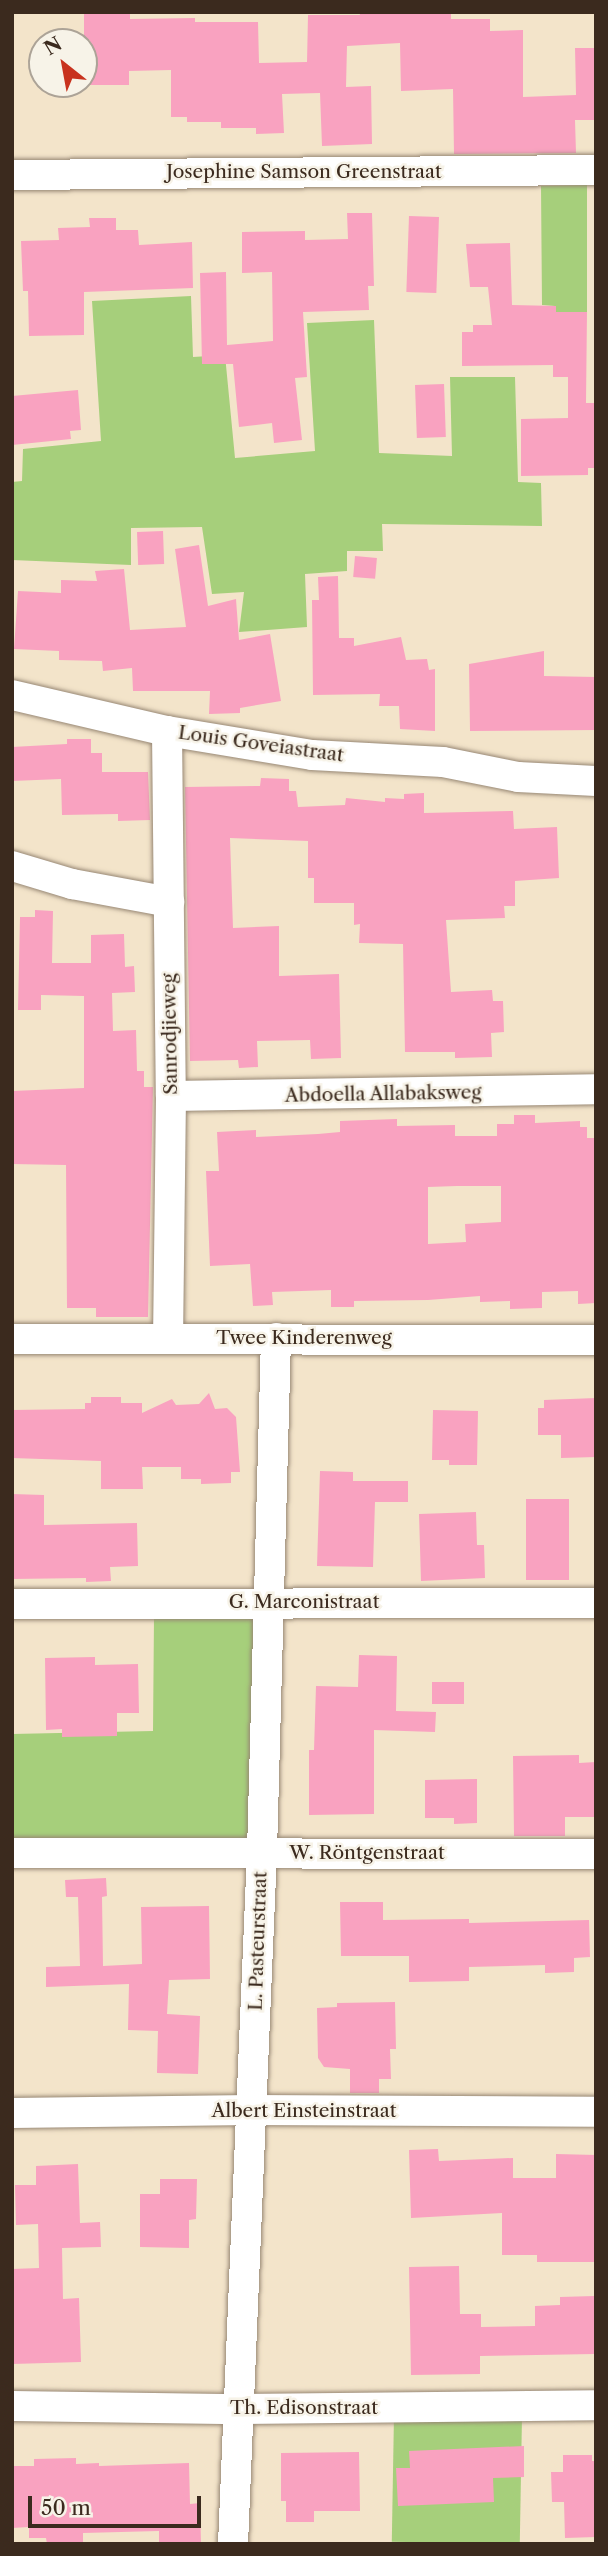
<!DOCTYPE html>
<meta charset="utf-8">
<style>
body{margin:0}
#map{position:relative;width:608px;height:2556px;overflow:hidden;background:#f3e4ca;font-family:"Libre Caslon Text",serif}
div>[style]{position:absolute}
.green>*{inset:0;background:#a6cf7b;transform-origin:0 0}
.building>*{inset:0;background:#f9a2c0;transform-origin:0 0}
.roads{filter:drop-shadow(0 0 2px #978774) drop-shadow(0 0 2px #978774)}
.minor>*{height:30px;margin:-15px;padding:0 15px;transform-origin:15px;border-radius:15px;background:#fff}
span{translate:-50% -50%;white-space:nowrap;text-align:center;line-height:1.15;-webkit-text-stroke:5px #f7f3e8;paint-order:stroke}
.street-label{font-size:19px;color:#3b2a1e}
.frame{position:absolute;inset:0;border:14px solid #3b2a1e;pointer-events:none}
.north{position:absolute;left:28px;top:28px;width:70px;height:70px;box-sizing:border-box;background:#f7f3e8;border:2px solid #aca397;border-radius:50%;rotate:329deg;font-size:19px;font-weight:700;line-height:28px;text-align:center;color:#3b2a1e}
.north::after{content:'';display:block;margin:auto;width:24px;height:32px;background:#c8321e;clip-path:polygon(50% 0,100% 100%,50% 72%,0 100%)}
.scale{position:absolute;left:28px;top:2496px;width:173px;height:32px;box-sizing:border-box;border:4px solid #3b2a1e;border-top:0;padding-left:9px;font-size:21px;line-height:24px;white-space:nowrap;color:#3b2a1e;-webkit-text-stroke:5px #f7f3e8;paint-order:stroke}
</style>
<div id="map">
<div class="green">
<i style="clip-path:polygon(587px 185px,587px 312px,562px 312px,556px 316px,555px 306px,542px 305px,541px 186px)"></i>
<i style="clip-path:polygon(191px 296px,193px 357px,225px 355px,235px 458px,315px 451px,307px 323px,374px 320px,379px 453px,452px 456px,450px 377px,515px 377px,518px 482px,541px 483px,542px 526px,382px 524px,383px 551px,347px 551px,347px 571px,305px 574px,307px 627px,239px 632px,244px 592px,212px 594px,202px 527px,131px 528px,131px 565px,12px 560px,12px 482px,22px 481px,23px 449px,101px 441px,92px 301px)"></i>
<i style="clip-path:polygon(154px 1616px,256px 1617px,253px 1828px,247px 1840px,12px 1845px,12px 1734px,153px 1731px)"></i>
<i style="left:522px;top:2416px;width:128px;height:128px;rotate:91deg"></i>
</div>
<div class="building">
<i style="clip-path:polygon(359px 12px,451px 12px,451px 19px,490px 19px,490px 31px,523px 30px,523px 97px,576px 95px,575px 48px,596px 48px,596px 120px,575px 120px,576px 153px,454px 154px,453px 89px,401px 91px,400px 43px,347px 46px,346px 87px,371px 86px,372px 144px,322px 146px,320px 93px,282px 94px,284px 133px,256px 134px,256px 128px,221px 128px,221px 122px,187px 122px,187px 117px,171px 117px,171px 70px,129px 71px,129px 85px,89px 85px,90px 40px,84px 40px,84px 14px,130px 14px,130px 19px,195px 18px,195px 22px,258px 22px,259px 63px,307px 62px,308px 15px,360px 15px)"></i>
<i style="clip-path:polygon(347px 213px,372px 213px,374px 286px,368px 286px,369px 310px,303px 312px,307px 377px,295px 378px,302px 440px,274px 443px,272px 423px,239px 427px,233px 364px,202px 364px,200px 273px,226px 272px,227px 345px,273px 341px,272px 272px,242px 273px,242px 232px,305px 231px,305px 240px,348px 239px)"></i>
<i style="left:409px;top:216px;width:30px;height:76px;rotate:2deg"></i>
<i style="clip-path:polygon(89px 218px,116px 218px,116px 230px,138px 230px,139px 245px,192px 242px,193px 288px,84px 292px,84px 335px,29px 336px,28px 291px,23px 291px,21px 241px,59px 240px,58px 228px,90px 227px)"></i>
<i style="clip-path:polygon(510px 243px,512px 305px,556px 306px,556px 312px,587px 312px,586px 403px,596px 403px,596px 468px,588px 468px,588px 475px,521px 476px,521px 419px,568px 418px,568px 377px,553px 377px,553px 365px,462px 366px,462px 332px,473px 332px,473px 325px,492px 325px,488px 287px,470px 287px,466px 244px)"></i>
<i style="left:444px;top:384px;width:53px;height:29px;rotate:88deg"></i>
<i style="clip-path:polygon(78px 390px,81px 430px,70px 431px,71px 439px,12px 445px,12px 396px)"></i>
<i style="left:163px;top:531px;width:33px;height:26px;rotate:88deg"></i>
<i style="clip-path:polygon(199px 545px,208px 606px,236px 599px,239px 640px,270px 634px,281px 701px,240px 708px,240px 713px,209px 714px,210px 691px,133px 691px,132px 668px,103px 671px,102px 661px,59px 660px,59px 651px,14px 649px,18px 591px,61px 593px,61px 580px,97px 581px,95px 571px,124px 569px,130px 630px,186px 627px,175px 549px)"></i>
<i style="left:355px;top:556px;width:22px;height:21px;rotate:5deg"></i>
<i style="clip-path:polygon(338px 576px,339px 638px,354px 638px,354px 646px,401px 637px,406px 660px,427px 659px,429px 670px,435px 669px,435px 731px,400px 729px,399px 706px,379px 706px,380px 694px,313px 695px,312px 600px,319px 600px,318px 577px)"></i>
<i style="clip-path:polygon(544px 651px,544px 676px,596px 677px,596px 730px,470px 731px,469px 664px)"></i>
<i style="clip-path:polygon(67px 739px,91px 739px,91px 753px,102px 753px,102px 772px,148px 772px,150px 820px,118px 821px,118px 814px,62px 815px,61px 779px,12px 781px,12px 747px,67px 744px)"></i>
<i style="clip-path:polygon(261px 778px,289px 779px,289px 791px,296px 791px,298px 807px,345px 805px,346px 798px,385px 802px,385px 798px,404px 799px,404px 794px,424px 793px,424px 813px,513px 811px,514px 829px,557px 827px,559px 878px,515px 881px,515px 906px,504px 906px,505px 918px,446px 920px,451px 992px,492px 990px,493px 1001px,503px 1001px,504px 1032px,491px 1033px,492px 1057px,455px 1058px,455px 1052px,405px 1052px,403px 944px,359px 943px,360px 924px,354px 925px,354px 903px,314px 903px,314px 878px,308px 878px,308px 841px,230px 838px,233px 928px,279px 926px,279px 976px,339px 974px,341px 1058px,311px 1059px,310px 1040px,257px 1041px,258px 1067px,239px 1068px,238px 1060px,190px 1061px,185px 787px,260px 786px)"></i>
<i style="clip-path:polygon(35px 910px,53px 911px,52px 963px,91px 963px,91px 935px,124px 934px,125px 967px,134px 966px,135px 992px,112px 993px,113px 1031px,136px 1030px,137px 1071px,144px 1071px,144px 1087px,153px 1087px,148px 1317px,96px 1317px,96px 1308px,67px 1308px,66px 1165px,12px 1164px,12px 1091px,84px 1088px,84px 996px,41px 995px,41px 1010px,18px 1010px,20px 917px,35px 917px)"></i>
<i style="clip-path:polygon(evenodd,514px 1115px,535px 1115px,535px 1123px,580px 1121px,580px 1127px,587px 1127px,587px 1138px,595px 1138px,596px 1303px,578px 1304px,578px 1291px,542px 1292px,542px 1308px,510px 1309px,510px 1301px,480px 1302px,480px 1296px,428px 1300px,354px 1301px,354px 1307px,331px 1307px,331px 1290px,272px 1292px,273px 1305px,253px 1306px,250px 1264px,210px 1266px,206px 1171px,219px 1171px,217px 1132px,256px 1130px,256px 1137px,318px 1134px,340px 1132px,340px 1121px,397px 1119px,397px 1126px,455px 1125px,455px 1136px,497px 1136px,497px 1124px,514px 1124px,514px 1115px,457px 1186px,501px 1186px,501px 1222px,465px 1224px,466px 1242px,428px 1244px,428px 1187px,457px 1186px)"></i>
<i style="clip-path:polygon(209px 1393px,215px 1409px,227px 1408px,236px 1417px,240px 1472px,231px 1472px,231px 1483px,201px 1484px,201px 1479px,181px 1479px,181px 1467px,142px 1467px,143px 1489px,101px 1489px,101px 1461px,12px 1458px,12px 1410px,85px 1409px,85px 1403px,91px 1403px,91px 1397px,121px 1397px,121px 1403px,142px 1403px,142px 1413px,172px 1399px,176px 1405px,199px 1404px)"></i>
<i style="clip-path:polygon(596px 1398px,596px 1457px,561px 1458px,561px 1435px,538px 1435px,538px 1408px,544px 1408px,544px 1400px)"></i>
<i style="clip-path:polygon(433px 1410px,478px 1411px,477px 1465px,449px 1465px,449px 1460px,432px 1460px)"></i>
<i style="clip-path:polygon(320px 1471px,353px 1472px,353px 1481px,408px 1481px,408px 1502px,375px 1502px,373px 1567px,317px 1566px)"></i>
<i style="clip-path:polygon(12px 1494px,44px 1495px,44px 1525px,137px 1523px,138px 1566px,110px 1567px,111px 1581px,86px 1582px,86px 1578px,12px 1579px)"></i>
<i style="left:526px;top:1499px;width:43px;height:81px"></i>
<i style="clip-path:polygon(476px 1512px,477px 1545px,484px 1545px,485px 1578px,421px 1581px,419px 1514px)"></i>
<i style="clip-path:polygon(359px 1655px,397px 1656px,396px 1711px,436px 1712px,435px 1732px,374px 1730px,374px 1814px,309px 1815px,309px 1750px,314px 1750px,316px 1686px,358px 1687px)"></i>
<i style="clip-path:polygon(95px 1657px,95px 1665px,138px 1664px,139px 1713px,117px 1713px,117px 1736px,62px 1737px,62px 1729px,46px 1730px,45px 1658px)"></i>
<i style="left:432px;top:1682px;width:32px;height:22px"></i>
<i style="clip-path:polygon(579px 1755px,579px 1763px,596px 1762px,596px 1817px,565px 1817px,565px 1836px,514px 1836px,513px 1756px)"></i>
<i style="clip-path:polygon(477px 1779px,477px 1823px,454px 1824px,454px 1818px,425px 1818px,425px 1780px)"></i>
<i style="clip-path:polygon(106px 1878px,107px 1896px,102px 1897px,103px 1966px,142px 1964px,141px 1907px,209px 1906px,210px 1979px,169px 1980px,167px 2014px,200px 2016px,198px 2074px,157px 2073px,158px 2031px,128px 2030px,129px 1984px,46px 1987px,46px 1967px,80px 1966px,78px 1897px,66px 1897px,65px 1880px)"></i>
<i style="clip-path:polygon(340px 1902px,383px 1902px,383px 1920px,469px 1919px,469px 1923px,589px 1920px,590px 1957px,574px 1958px,574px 1972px,545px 1973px,545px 1965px,469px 1967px,469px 1981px,409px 1982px,409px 1956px,341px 1956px)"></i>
<i style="clip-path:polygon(395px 2002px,396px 2049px,390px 2049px,391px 2079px,379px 2079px,379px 2093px,350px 2093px,350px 2069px,324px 2067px,318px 2058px,317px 2008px,337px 2007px,337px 2003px)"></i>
<i style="clip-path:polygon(438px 2149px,439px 2161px,513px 2158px,513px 2178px,556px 2178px,556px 2154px,596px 2155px,596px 2262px,537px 2262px,537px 2255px,502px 2255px,502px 2213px,411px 2218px,409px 2150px)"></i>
<i style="clip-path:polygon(78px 2164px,80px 2223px,100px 2222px,101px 2247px,62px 2248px,63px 2299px,79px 2298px,81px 2362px,12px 2364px,12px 2269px,39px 2268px,38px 2224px,16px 2225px,15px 2185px,36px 2185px,36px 2166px)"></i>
<i style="clip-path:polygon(160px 2179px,197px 2179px,196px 2219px,189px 2220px,189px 2248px,140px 2247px,140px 2194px,160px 2194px)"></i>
<i style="clip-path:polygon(459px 2266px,460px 2314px,481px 2314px,481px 2327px,535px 2326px,535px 2306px,560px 2305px,560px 2297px,594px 2296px,594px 2354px,480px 2356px,480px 2374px,411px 2375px,409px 2267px)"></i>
<i style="clip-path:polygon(524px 2446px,524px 2477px,493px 2478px,494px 2502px,398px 2506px,396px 2468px,410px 2468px,409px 2451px)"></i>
<i style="clip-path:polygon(359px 2452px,360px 2511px,314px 2511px,314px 2522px,286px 2522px,286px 2501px,281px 2501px,281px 2453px)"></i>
<i style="clip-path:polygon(563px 2455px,592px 2455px,592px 2461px,596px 2461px,596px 2537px,565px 2538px,564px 2502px,552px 2502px,551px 2472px,563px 2472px)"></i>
<i style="clip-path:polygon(76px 2458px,76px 2464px,99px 2463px,99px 2466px,189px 2463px,190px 2504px,200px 2503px,201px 2544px,159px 2544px,159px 2531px,83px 2533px,83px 2544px,47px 2544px,46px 2538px,29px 2538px,29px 2527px,12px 2528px,12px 2466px,34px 2466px,34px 2459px)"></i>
</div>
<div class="roads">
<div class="minor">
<i style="left:12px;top:175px;width:584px;rotate:-0.49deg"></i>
<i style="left:12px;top:695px;width:159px;rotate:13.1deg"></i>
<i style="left:167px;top:731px;width:147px;rotate:9.4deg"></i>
<i style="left:312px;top:755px;width:131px;rotate:3.1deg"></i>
<i style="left:443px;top:762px;width:76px;rotate:11.3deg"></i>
<i style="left:518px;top:777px;width:78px;rotate:2.9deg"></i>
<i style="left:167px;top:731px;width:365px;rotate:89.4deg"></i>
<i style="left:171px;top:1096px;width:242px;rotate:90.7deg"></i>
<i style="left:12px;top:866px;width:63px;rotate:16.7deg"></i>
<i style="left:72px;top:884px;width:99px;rotate:10.5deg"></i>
<i style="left:171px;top:1096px;width:425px;rotate:-0.9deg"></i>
<i style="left:12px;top:1339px;width:584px;rotate:0.1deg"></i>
<i style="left:12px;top:1604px;width:584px;rotate:-0.1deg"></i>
<i style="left:12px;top:1853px;width:584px;rotate:0.1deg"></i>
<i style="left:12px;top:2113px;width:239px;rotate:-0.7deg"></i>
<i style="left:251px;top:2110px;width:345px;rotate:0.3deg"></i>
<i style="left:12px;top:2406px;width:229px;rotate:0.8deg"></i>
<i style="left:241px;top:2409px;width:355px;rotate:-0.6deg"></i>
<i style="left:233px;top:2544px;width:693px;rotate:-87.6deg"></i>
<i style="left:262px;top:1852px;width:514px;rotate:-88.44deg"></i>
</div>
</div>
<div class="street-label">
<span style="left:304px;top:172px">Josephine Samson Greenstraat</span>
<span style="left:261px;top:744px;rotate:8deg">Louis Goveiastraat</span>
<span style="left:170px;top:1034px;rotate:-91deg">Sanrodjieweg</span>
<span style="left:383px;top:1094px;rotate:-1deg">Abdoella Allabaksweg</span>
<span style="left:304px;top:1338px">Twee Kinderenweg</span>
<span style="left:304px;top:1602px">G. Marconistraat</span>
<span style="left:367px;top:1853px">W. Röntgenstraat</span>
<span style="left:258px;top:1941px;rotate:-88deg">L. Pasteurstraat</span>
<span style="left:304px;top:2111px">Albert Einsteinstraat</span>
<span style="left:304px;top:2408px">Th. Edisonstraat</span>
</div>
<div class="frame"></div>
<div class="north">N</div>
<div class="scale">50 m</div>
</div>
